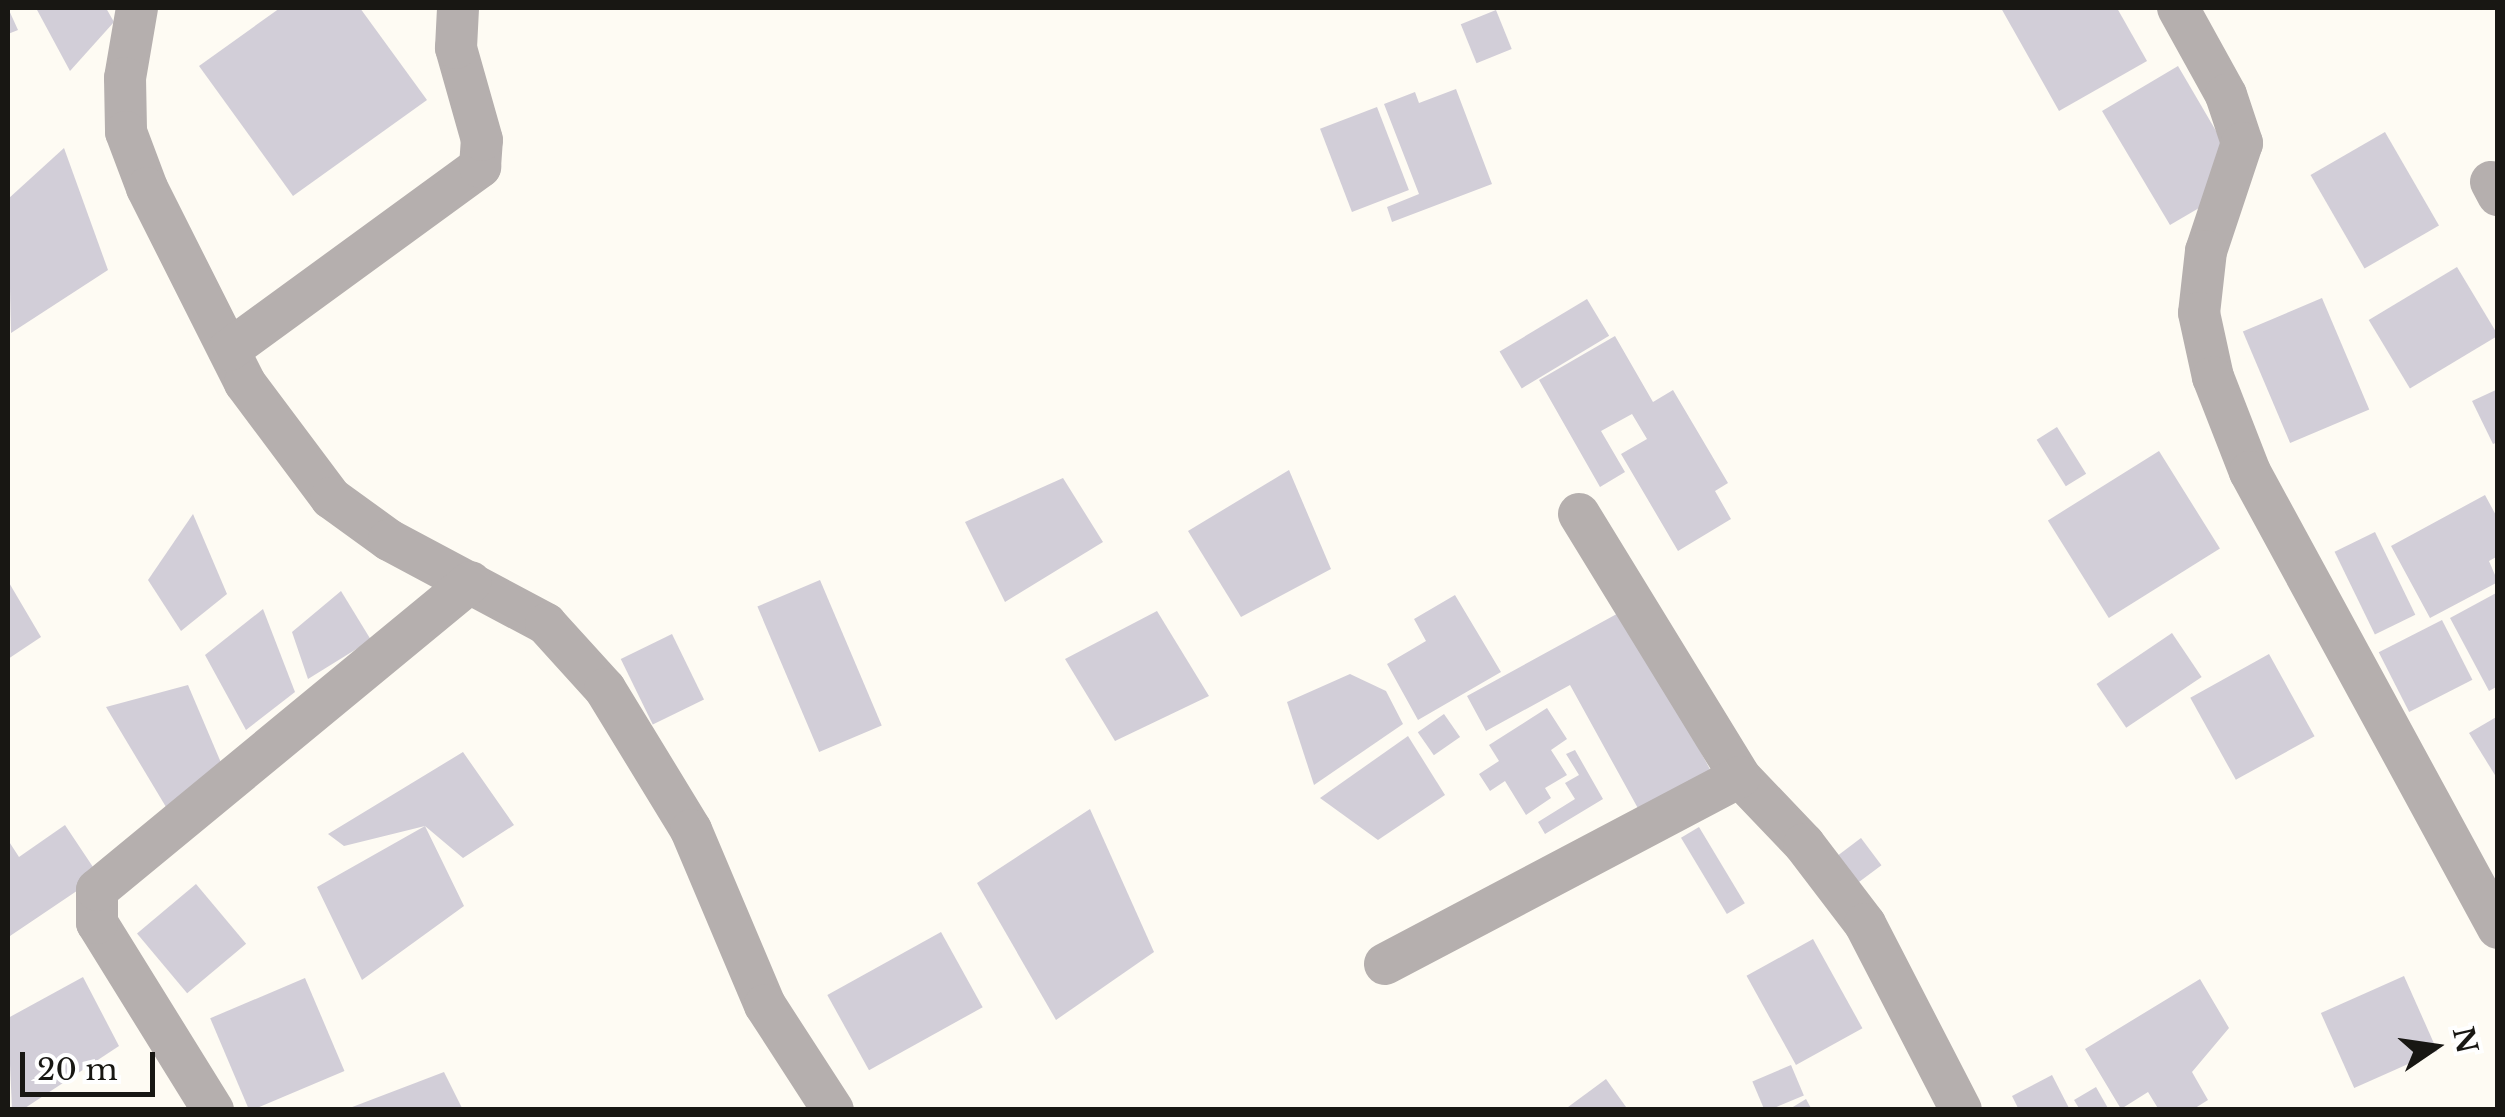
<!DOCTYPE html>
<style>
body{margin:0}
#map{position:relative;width:2505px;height:1117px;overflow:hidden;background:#fefbf3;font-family:"Libre Baskerville",serif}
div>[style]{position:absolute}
.building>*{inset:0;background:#d2ced8;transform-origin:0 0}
.minor>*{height:42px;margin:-21px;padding:0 21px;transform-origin:21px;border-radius:21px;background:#b5afae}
span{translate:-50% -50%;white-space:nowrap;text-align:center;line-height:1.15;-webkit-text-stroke:10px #fff;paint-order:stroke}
.frame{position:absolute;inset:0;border:10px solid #181713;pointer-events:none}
.north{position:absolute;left:2385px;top:997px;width:100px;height:100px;-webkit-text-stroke:8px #fff;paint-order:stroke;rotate:77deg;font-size:28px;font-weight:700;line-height:40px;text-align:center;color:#181713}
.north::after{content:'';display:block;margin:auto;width:35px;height:45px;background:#181713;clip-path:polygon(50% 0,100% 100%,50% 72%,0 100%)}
.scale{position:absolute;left:20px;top:1052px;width:135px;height:45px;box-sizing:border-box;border:5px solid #181713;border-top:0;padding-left:12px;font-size:30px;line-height:35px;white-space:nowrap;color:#181713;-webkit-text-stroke:8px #fff;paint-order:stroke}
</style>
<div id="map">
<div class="building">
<i style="clip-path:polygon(8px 8px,18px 30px,8px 34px)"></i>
<i style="clip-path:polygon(36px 8px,106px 8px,114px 22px,70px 71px)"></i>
<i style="clip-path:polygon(280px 8px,360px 8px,427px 100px,293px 196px,199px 66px)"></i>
<i style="clip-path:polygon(2001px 8px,2117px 8px,2147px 61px,2059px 111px)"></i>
<i style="left:1496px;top:10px;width:42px;height:38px;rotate:68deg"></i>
<i style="clip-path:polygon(2178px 66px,2226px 148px,2211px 201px,2170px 225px,2102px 111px)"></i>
<i style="clip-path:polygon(1456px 89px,1492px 184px,1392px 222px,1387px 207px,1419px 194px,1384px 104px,1415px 92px,1419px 103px)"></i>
<i style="left:1377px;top:107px;width:89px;height:61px;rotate:69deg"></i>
<i style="left:2385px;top:132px;width:108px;height:86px;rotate:60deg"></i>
<i style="clip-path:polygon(64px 148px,108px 270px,11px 333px,8px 199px)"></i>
<i style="left:2457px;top:267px;width:80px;height:103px;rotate:59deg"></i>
<i style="left:2322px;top:298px;width:121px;height:86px;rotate:67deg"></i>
<i style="left:1587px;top:299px;width:43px;height:102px;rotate:59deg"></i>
<i style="clip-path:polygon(1615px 336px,1653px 402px,1673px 390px,1728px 483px,1715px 491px,1731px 519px,1678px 551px,1621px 454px,1647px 439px,1632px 414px,1601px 431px,1625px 472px,1600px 487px,1539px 380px)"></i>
<i style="clip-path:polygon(2498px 389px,2498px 442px,2493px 444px,2472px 401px)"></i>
<i style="left:2057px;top:427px;width:55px;height:24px;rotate:58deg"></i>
<i style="left:2159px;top:451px;width:115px;height:131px;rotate:58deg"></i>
<i style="clip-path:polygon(1289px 470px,1331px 569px,1241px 617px,1188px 531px)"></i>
<i style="clip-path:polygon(1063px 478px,1103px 542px,1005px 602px,965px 522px)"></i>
<i style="clip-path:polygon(2485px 495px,2498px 519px,2498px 556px,2489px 561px,2498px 582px,2430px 618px,2391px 546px)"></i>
<i style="clip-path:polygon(193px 514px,227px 594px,181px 631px,148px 580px)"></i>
<i style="left:2375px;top:532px;width:92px;height:45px;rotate:64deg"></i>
<i style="left:820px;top:580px;width:158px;height:68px;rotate:67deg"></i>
<i style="clip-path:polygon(8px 581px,41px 637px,8px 659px)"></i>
<i style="clip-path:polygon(341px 591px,371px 640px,308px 679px,292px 632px)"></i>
<i style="clip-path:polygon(2498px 592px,2498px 686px,2489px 691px,2450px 618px)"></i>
<i style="clip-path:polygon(1455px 595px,1501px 672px,1418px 720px,1387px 664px,1426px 641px,1414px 619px)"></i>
<i style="clip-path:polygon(263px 609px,295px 692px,246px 730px,205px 655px)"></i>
<i style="clip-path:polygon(1624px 610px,1712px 773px,1640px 812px,1570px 685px,1486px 731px,1467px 696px)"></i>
<i style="clip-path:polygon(1157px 611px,1209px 696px,1115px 741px,1065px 659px)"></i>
<i style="left:2442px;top:620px;width:67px;height:71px;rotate:63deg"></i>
<i style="left:2172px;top:633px;width:53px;height:91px;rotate:56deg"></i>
<i style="left:672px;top:634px;width:73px;height:57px;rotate:64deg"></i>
<i style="left:2269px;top:654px;width:94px;height:90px;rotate:61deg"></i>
<i style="clip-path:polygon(1350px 674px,1386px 691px,1403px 724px,1314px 785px,1287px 702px)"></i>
<i style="clip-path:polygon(188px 685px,222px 765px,166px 807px,106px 707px)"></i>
<i style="clip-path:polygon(1547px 708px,1567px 739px,1551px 750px,1567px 775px,1545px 788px,1551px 798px,1526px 815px,1505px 781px,1490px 791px,1479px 774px,1499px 761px,1489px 745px)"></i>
<i style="left:1444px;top:714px;width:28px;height:32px;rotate:55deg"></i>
<i style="clip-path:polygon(2498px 716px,2498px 780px,2469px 733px)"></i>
<i style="clip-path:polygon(1408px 736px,1445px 795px,1378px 840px,1320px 798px)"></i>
<i style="clip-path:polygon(1575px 750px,1603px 799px,1545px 834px,1538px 822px,1575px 799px,1565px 783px,1579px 775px,1566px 754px)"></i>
<i style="clip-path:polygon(463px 752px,514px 825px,463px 858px,425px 826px,464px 906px,362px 980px,317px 887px,425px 826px,344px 846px,328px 834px)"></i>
<i style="clip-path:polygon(1090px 809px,1154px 952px,1056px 1020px,977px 883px)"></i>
<i style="clip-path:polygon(65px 825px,99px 876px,10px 936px,8px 840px,19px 857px)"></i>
<i style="left:1699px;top:827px;width:89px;height:21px;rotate:59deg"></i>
<i style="left:1861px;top:838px;width:34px;height:29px;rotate:53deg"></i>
<i style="left:196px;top:884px;width:78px;height:77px;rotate:50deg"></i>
<i style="left:941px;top:932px;width:86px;height:130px;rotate:61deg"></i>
<i style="left:1813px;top:939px;width:102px;height:76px;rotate:61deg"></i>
<i style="left:2404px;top:976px;width:82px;height:91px;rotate:66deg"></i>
<i style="clip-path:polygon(83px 977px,119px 1046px,22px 1110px,12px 1110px,8px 1018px)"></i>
<i style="left:305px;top:978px;width:101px;height:103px;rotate:67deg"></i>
<i style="clip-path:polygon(2200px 979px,2229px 1028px,2192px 1072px,2208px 1100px,2192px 1110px,2159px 1110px,2148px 1092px,2121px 1109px,2085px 1049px)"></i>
<i style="left:1791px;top:1065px;width:33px;height:42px;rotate:67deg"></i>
<i style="clip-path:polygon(444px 1072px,463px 1110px,347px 1110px,347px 1109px)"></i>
<i style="clip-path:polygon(2052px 1075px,2070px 1110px,2019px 1110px,2012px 1096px)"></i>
<i style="clip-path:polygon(1606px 1079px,1626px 1107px,1564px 1110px)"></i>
<i style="clip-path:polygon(2096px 1087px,2109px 1110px,2080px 1110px,2074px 1100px)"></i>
<i style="clip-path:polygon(1806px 1099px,1812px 1110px,1788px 1110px)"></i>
</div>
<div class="minor">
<i style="left:137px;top:8px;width:71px;rotate:99.7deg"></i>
<i style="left:125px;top:78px;width:54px;rotate:88.9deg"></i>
<i style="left:126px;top:132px;width:60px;rotate:69.4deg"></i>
<i style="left:147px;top:188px;width:218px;rotate:63.3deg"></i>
<i style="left:245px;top:383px;width:144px;rotate:53.2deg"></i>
<i style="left:331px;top:498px;width:72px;rotate:35.9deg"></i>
<i style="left:389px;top:540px;width:178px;rotate:28.1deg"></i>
<i style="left:546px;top:624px;width:88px;rotate:47.8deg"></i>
<i style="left:605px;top:689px;width:165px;rotate:58.6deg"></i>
<i style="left:691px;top:830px;width:190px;rotate:67.1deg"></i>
<i style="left:765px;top:1005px;width:125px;rotate:57.1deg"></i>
<i style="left:2178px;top:8px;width:99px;rotate:61.1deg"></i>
<i style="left:2226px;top:95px;width:51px;rotate:71.6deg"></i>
<i style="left:2242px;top:143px;width:114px;rotate:108.4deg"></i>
<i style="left:2206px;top:251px;width:62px;rotate:96.4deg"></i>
<i style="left:2199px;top:313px;width:66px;rotate:77.7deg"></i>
<i style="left:2213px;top:377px;width:102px;rotate:68.7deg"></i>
<i style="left:2250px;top:472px;width:519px;rotate:61.46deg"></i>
<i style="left:2491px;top:182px;width:15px;rotate:62deg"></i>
<i style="left:229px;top:350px;width:311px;rotate:-36.1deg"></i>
<i style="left:480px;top:167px;width:27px;rotate:-86deg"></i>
<i style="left:482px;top:140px;width:96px;rotate:-105.8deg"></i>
<i style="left:456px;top:48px;width:40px;rotate:-87.1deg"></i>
<i style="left:1579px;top:514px;width:308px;rotate:58.5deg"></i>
<i style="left:1740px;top:777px;width:93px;rotate:46.3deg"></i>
<i style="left:1804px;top:844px;width:101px;rotate:52.7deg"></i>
<i style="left:1865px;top:924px;width:209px;rotate:62.7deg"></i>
<i style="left:1385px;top:964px;width:401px;rotate:-27.8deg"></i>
<i style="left:213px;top:1110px;width:220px;rotate:-121.8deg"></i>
<i style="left:97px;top:923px;width:33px;rotate:-90deg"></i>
<i style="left:97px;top:890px;width:484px;rotate:-39.5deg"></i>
</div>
<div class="frame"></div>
<div class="north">N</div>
<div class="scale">20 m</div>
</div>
